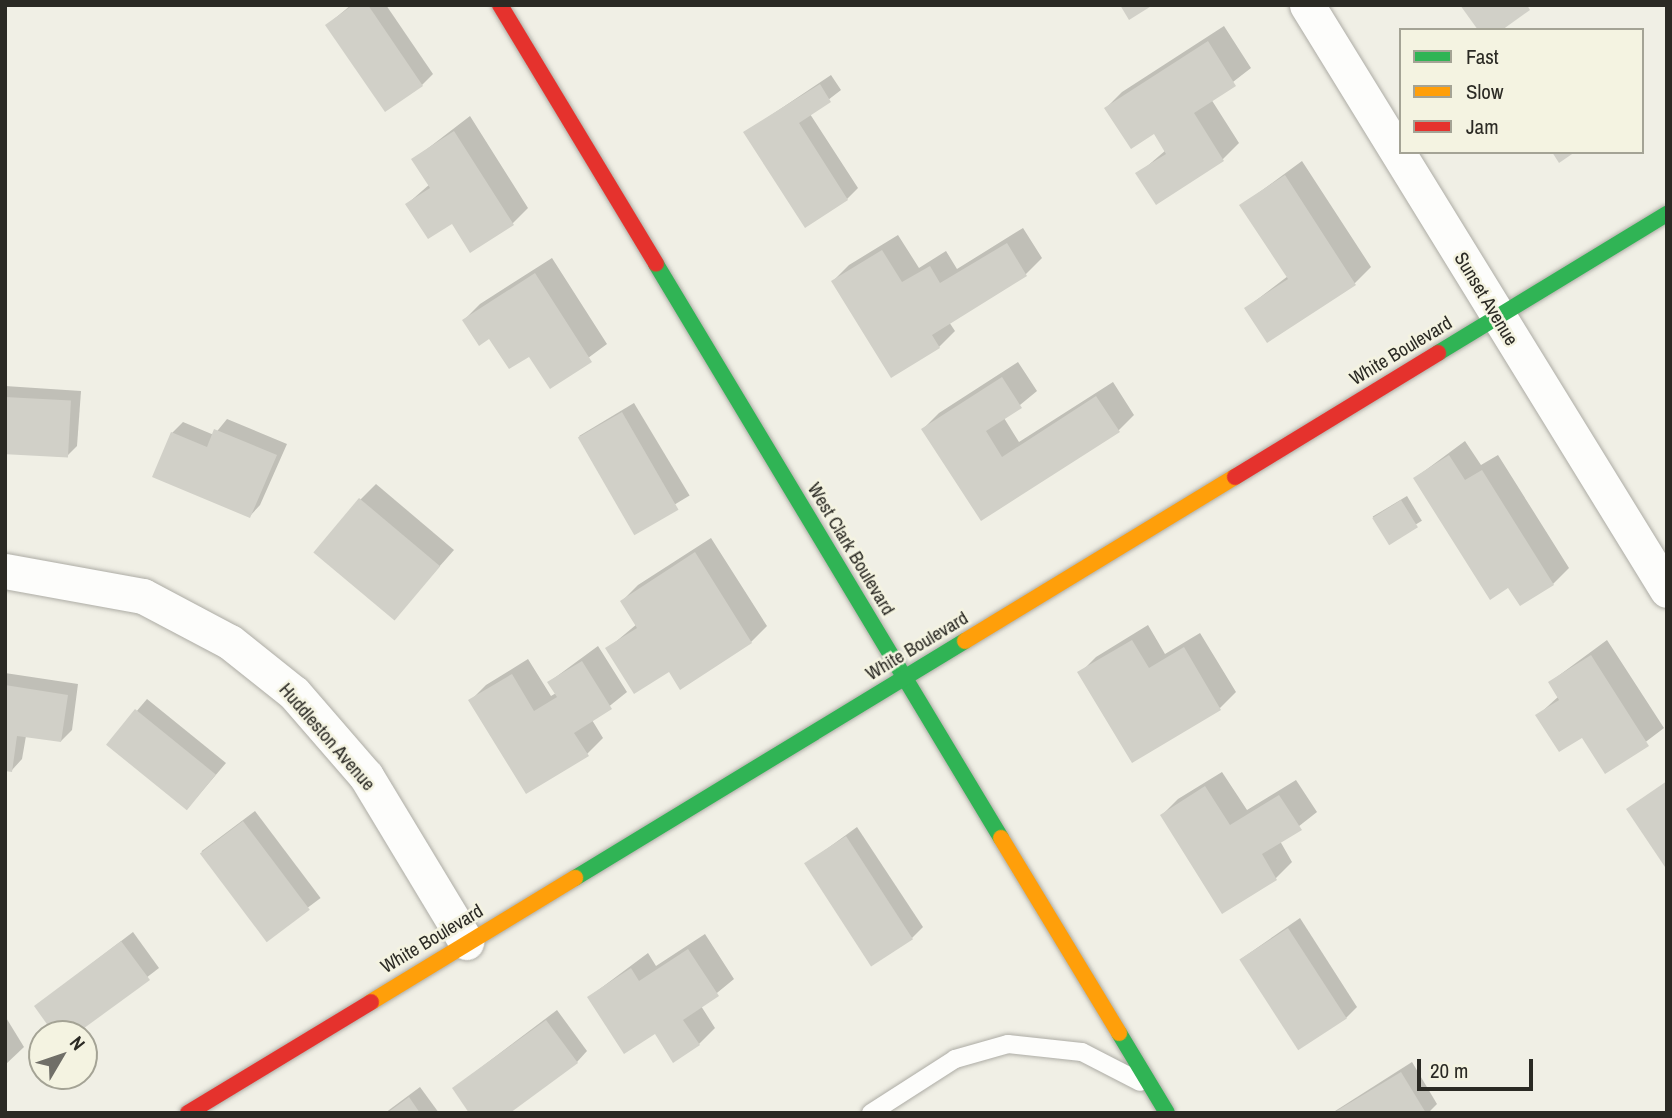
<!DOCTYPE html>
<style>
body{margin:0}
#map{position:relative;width:1672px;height:1118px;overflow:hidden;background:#f0efe5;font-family:"Archivo Narrow",sans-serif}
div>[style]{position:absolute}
.shadow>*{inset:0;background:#0003;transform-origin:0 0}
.building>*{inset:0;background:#d1d0c8;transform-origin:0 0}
.roads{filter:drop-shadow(0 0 2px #adaca5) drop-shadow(0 0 2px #adaca5)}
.lane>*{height:18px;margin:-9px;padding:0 9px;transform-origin:9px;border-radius:9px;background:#fdfdfb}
.street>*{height:35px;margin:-17.5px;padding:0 17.5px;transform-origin:17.5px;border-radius:17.5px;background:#fdfdfb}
.fast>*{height:16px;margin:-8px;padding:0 8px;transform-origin:8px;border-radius:8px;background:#30b455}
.slow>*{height:16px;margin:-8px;padding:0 8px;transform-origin:8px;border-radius:8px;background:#ff9f0a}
.jam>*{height:16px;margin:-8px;padding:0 8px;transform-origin:8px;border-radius:8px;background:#e5322d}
span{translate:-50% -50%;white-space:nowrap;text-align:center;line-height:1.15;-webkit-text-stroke:5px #f4f3e1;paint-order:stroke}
.street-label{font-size:19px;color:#2b2a24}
.frame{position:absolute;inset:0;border:7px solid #2b2a24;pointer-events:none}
.legend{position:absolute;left:1399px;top:28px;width:245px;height:126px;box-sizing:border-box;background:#f4f3e1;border:2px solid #a4a395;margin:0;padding:9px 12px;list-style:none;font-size:21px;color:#2b2a24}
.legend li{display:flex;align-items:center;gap:14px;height:35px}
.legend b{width:35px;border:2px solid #a4a395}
.north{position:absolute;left:28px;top:1020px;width:70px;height:70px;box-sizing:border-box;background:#f4f3e1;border:2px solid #a4a395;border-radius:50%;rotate:51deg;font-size:19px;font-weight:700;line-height:28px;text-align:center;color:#2b2a24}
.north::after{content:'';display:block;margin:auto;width:24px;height:32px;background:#706f68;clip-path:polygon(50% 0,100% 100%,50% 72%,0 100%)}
.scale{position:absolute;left:1417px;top:1059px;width:116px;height:32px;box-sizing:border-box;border:4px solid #2b2a24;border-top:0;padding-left:9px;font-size:21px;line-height:24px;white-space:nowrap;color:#2b2a24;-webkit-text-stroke:5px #f4f3e1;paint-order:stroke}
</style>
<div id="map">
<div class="shadow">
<i style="clip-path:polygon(351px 5px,386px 5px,433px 74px,422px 85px,327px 25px)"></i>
<i style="clip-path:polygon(1224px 26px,1251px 68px,1211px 99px,1239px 143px,1223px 159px,1156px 202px,1138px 174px,1166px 150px,1155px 132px,1106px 108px,1122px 92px)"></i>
<i style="clip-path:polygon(831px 75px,841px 90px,810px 114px,858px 188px,847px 199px,746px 132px)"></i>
<i style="clip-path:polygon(470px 116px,528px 208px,512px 224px,452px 222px,407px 204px,430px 184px,414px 159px)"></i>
<i style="clip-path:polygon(1302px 161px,1371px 267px,1355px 283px,1267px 341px,1246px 308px,1288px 276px,1242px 205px)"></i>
<i style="clip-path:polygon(1023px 228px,1042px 258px,1026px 274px,949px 322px,955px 331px,939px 347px,833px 281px,849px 265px,898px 235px,919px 268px,946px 251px,957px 269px)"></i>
<i style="clip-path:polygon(552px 258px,607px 344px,550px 386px,529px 354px,464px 320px,480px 304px)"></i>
<i style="clip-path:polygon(1018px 362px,1037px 391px,1004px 418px,1019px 442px,1113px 382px,1134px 415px,1118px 431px,981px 519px,923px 429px,939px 413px)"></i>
<i style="clip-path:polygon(5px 386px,81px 391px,77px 446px,66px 457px,5px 452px)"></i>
<i style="left:634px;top:403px;width:108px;height:64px;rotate:59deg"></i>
<i style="clip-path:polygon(227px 419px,287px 444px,260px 505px,250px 516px,172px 433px,183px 422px,214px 435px)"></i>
<i style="clip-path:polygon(1465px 441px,1481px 465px,1498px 455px,1569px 568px,1553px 584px,1509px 586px,1415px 478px)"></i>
<i style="clip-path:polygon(376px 484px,454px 550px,394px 618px,360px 500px)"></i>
<i style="left:1407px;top:496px;width:29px;height:40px;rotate:59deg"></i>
<i style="clip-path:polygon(711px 538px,767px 626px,751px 642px,681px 687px,670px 670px,607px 649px,637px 624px,622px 601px,638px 585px)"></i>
<i style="clip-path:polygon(1148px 625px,1165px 654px,1200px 633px,1236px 692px,1220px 708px,1080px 673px,1096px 657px)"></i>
<i style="clip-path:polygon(1607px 640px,1664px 728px,1606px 772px,1582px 735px,1537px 716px,1559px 696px,1550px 682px)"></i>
<i style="clip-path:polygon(598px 646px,627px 692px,592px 720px,603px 738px,587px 754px,470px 701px,486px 685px,528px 659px,551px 696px,556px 693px,549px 682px)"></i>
<i style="clip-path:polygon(5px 673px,78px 684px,72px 730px,61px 741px,26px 736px,22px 759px,12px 770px,5px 769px)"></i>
<i style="clip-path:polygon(147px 699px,226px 763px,197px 797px,108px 745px)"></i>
<i style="clip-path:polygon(1222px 772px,1247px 810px,1296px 780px,1317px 812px,1280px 841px,1292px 862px,1276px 878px,1222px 912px,1162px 815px,1178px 799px)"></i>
<i style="left:255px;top:811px;width:109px;height:67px;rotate:53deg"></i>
<i style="clip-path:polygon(857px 827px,923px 927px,912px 938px,806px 864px)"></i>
<i style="clip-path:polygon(1300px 918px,1357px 1007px,1346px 1018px,1241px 959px)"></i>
<i style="clip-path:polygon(133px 932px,159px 968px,73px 1034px,56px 1034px,36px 1006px)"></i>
<i style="clip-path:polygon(705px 934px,734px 979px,701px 1006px,715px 1028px,699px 1044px,655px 1032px,589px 997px,648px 953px,656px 966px)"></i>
<i style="clip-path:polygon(557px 1010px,587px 1051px,577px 1062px,454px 1088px)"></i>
<i style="clip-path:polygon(5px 1016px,24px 1047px,5px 1065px)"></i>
<i style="clip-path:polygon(1412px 1062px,1437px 1104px,1428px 1113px,1332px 1113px)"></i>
<i style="clip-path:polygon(420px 1087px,439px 1113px,385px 1113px)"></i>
</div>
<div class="building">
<i style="clip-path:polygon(353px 5px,368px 5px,423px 86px,385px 112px,325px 25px)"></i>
<i style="clip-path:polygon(1120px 5px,1153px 5px,1129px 20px)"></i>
<i style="clip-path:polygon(1460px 5px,1527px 5px,1530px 10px,1502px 30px,1478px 30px)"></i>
<i style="clip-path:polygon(1208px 41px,1236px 86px,1194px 113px,1224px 161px,1156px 205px,1135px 173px,1166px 154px,1154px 134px,1131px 149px,1104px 108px)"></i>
<i style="clip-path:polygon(820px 84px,831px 102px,799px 123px,848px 200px,805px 228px,743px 132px)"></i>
<i style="clip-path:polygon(454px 131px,514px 225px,470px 253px,452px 224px,428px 239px,405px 204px,430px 188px,411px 159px)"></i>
<i style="clip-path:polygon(1552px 152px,1575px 152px,1559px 163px)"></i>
<i style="clip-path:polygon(1285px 175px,1356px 285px,1267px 343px,1244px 308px,1288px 279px,1239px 205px)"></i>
<i style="clip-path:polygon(1007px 243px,1027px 276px,932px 335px,940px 348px,891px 378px,831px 281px,882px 250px,902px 282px,930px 266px,940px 283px)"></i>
<i style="clip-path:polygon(535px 273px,592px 362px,550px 389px,529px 357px,509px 369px,489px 339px,479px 346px,462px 320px)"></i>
<i style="clip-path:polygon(1002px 377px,1022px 408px,986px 431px,1002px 457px,1096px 396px,1120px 432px,981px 521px,921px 429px)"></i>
<i style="left:5px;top:397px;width:66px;height:57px;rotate:3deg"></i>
<i style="left:622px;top:412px;width:113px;height:51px;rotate:60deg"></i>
<i style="clip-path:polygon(214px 429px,277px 455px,250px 518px,152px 477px,171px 432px,207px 447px)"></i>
<i style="clip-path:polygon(1449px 455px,1465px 480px,1482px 470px,1554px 585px,1520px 606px,1508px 588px,1490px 600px,1413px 478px)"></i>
<i style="left:359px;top:498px;width:106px;height:71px;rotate:40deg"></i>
<i style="left:1401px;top:500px;width:32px;height:34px;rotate:58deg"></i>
<i style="clip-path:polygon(695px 552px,752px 643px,680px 690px,669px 672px,634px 694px,605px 648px,637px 628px,620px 601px)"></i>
<i style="clip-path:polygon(1132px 640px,1149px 668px,1184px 647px,1221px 710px,1132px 763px,1077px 672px)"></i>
<i style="clip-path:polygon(1591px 655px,1649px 746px,1605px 774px,1582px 738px,1559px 752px,1535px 715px,1559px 700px,1548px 682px)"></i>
<i style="clip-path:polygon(582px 661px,612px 709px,574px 733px,589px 756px,526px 794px,468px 700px,512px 674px,534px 711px,557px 697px,547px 682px)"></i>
<i style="clip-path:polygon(5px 685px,68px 695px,61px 742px,17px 736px,12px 772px,5px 771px)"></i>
<i style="left:135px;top:709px;width:104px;height:46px;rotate:39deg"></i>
<i style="clip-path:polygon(1667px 781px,1667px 870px,1626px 809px)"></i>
<i style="clip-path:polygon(1205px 786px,1230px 825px,1279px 795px,1302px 830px,1262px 854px,1277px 880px,1222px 914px,1160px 815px)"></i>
<i style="left:243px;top:821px;width:111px;height:54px;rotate:53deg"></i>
<i style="left:846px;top:836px;width:123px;height:50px;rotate:57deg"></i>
<i style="left:1288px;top:928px;width:108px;height:58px;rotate:57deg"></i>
<i style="clip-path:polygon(121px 941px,150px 980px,76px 1034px,54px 1034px,34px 1006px)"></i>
<i style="clip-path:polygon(688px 949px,719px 996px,683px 1020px,700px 1045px,673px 1063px,655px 1034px,624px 1054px,587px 997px,631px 968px,639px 981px)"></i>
<i style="clip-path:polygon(546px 1020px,578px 1063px,510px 1113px,469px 1113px,452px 1088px)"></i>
<i style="clip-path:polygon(1401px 1072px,1426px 1113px,1333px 1113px)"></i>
<i style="clip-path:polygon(409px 1097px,420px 1113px,387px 1113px)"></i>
</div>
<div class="roads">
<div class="lane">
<i style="left:871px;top:1113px;width:100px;rotate:-32.7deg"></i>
<i style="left:955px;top:1059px;width:55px;rotate:-15.8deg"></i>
<i style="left:1008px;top:1044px;width:74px;rotate:6.2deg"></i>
<i style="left:1082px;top:1052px;width:65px;rotate:27.3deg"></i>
</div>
<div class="street">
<i style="left:1307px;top:5px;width:687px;rotate:58.39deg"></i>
<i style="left:5px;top:571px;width:140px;rotate:10.3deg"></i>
<i style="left:143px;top:596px;width:98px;rotate:27.9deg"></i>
<i style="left:230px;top:642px;width:82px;rotate:38.6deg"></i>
<i style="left:294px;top:693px;width:110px;rotate:49.1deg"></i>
<i style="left:366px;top:776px;width:194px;rotate:58.9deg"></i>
</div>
<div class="fast">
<i style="left:656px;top:264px;width:670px;rotate:58.99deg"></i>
<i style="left:1438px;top:353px;width:268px;rotate:-31.3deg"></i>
<i style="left:575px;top:878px;width:456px;rotate:-31.3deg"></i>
<i style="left:1119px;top:1033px;width:93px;rotate:59deg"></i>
</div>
<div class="slow">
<i style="left:965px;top:641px;width:316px;rotate:-31.3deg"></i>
<i style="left:1001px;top:838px;width:228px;rotate:58.8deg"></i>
<i style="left:371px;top:1002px;width:239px;rotate:-31.3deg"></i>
</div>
<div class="jam">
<i style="left:500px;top:5px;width:302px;rotate:58.9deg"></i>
<i style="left:1235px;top:477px;width:238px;rotate:-31.4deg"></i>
<i style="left:188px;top:1113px;width:214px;rotate:-31.2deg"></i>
</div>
</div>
<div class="street-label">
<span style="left:1486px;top:299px;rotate:59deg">Sunset Avenue</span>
<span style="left:1401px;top:351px;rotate:-31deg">White Boulevard</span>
<span style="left:851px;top:549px;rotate:59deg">West Clark Boulevard</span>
<span style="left:917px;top:646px;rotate:-31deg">White Boulevard</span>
<span style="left:327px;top:737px;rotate:49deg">Huddleston Avenue</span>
<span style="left:432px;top:939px;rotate:-31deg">White Boulevard</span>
</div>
<div class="frame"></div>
<ul class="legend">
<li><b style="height:9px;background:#30b455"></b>Fast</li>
<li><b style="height:9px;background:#ff9f0a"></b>Slow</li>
<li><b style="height:9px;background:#e5322d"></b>Jam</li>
</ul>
<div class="north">N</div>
<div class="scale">20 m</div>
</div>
